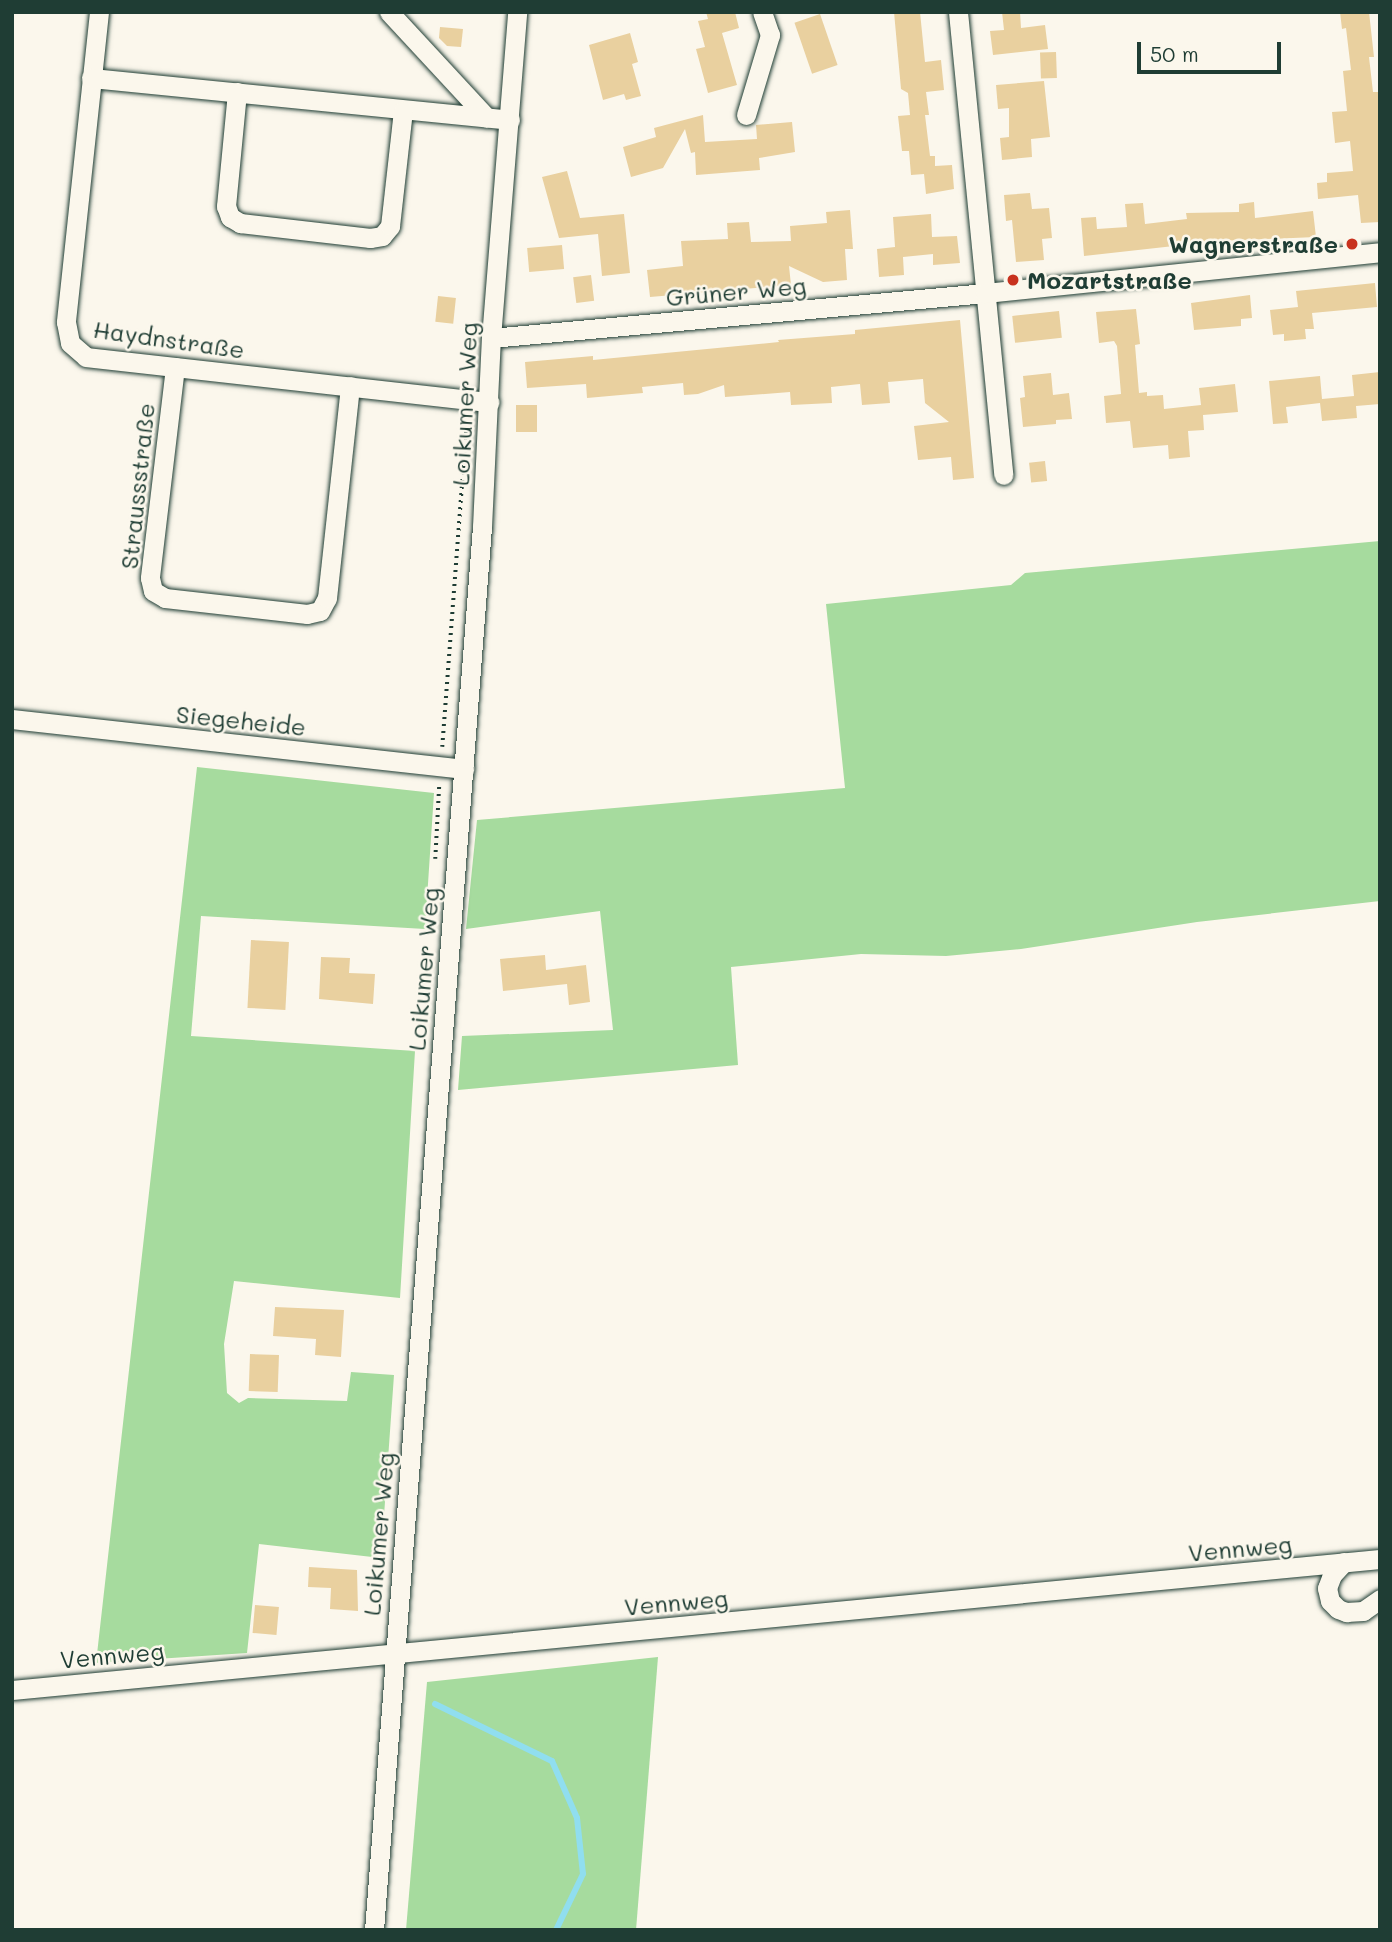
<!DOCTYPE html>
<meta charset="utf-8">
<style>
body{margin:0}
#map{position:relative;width:1392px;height:1942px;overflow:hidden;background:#fbf7ec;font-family:Mali,sans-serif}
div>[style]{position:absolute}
.green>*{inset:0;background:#a6db9e}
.stream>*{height:6px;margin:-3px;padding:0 3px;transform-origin:3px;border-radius:3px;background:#90deef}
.building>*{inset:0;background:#e9d09f;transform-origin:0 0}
.path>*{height:3.5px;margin-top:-1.75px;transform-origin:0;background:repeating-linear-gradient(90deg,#1f3d34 0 2px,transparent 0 7px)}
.roads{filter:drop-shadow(0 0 2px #1f3d34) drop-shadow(0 0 2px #1f3d34)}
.minor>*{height:19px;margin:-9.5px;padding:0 9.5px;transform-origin:9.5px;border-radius:9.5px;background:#fbf7ec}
.dots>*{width:19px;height:19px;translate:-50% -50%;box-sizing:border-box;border:4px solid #fbf7ec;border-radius:50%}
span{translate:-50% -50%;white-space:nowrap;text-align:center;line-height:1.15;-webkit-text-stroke:5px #fbf7ec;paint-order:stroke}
.poi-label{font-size:24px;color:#1f3d34;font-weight:700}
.right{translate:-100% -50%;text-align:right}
.left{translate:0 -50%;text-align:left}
.street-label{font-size:24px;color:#1f3d34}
.frame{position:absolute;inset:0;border:14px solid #1f3d34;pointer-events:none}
.scale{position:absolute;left:1137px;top:42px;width:144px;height:32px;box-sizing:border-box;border:4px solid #1f3d34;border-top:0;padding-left:9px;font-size:21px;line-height:24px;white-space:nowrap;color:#1f3d34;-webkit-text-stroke:5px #fbf7ec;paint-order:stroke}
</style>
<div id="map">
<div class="green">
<i style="clip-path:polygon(1380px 541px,1380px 901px,1197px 922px,1021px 949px,946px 956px,861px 954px,731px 967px,738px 1065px,458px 1090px,462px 1036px,613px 1030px,600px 911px,466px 929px,477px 820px,845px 788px,826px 604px,1011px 585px,1025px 573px)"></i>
<i style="clip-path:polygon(197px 767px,434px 793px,425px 929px,201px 916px,191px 1036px,415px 1051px,400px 1298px,234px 1281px,224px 1344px,227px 1393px,239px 1403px,248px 1398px,347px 1401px,351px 1372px,394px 1375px,381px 1558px,259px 1544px,247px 1653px,96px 1663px)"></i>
<i style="clip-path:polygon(658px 1657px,636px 1930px,406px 1930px,427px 1682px)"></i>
</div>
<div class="stream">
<i style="left:435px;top:1704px;width:130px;rotate:26deg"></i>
<i style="left:552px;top:1761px;width:62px;rotate:66.3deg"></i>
<i style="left:577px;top:1818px;width:56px;rotate:83.9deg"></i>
<i style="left:583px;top:1874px;width:62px;rotate:115.7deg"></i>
</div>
<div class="building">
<i style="clip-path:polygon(706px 12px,735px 12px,739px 28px,722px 33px,737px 85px,708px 93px,696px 49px,705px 47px,698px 21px,708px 19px)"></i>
<i style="clip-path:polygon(894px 12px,920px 12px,925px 62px,941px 60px,944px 90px,926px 92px,929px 115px,925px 115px,930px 156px,935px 156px,935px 166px,952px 165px,954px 189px,926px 194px,924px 174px,911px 175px,909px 151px,902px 151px,898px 116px,910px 115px,908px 93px,901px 89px)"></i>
<i style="clip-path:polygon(1002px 12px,1020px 12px,1021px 28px,1045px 25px,1048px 49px,993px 55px,990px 31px,1004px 30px)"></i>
<i style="clip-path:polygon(1340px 12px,1369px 12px,1374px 57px,1369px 57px,1373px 92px,1378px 92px,1380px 115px,1380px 222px,1361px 223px,1358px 195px,1318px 199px,1317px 183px,1327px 182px,1327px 173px,1353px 171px,1350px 141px,1335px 143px,1332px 112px,1347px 111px,1343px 71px,1351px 70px,1346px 28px,1342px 29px)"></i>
<i style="left:820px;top:14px;width:54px;height:27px;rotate:71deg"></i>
<i style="clip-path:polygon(440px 27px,463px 29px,461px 47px,447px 46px,439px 38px)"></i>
<i style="clip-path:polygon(630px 33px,638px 62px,632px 64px,641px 96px,626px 100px,624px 94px,603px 100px,589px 45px)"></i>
<i style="left:1056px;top:52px;width:26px;height:16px;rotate:88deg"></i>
<i style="clip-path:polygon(1044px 81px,1050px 137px,1031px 139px,1032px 157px,1002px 160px,1000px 138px,1009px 137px,1009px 108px,998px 109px,996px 85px)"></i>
<i style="clip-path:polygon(703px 115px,705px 142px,757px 139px,756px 125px,792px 122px,795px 152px,759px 158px,760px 170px,696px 175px,695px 152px,691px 153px,685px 129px,663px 168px,631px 177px,623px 147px,656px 137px,654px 128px)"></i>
<i style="clip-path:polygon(567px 171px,580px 218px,624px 214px,630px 273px,602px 276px,598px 234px,559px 238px,542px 177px)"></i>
<i style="clip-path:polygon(1030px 193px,1032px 209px,1049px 208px,1052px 238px,1042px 239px,1044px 260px,1016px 262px,1012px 220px,1006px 221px,1004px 195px)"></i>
<i style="clip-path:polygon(1254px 202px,1255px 218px,1313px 211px,1316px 237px,1219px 241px,1084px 256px,1081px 218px,1096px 217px,1097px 229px,1127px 227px,1125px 204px,1143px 203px,1145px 224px,1187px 219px,1186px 213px,1239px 212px,1239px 204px)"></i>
<i style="clip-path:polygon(850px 210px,853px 249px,845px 249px,847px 280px,823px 282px,789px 266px,791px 285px,650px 297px,647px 270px,683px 266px,681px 241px,728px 239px,727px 223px,749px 222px,751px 242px,791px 241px,790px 226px,827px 223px,826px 212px)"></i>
<i style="clip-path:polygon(931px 214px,932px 237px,957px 236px,960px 263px,933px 265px,933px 254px,903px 257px,904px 275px,879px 277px,877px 249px,895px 247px,893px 217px)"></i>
<i style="left:562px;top:245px;width:24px;height:35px;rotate:85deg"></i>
<i style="left:591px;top:275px;width:26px;height:18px;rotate:83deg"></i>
<i style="clip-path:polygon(1375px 283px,1377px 307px,1312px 313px,1314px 329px,1305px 329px,1306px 339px,1284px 341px,1284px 334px,1273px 335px,1270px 310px,1298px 307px,1296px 291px)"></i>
<i style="clip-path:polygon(1250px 295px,1252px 318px,1241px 319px,1241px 326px,1194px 330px,1191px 303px)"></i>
<i style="left:438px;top:296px;width:18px;height:26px;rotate:6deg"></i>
<i style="clip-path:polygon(1136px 309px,1140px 344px,1135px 345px,1139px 393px,1147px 392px,1147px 396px,1163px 395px,1164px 409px,1201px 405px,1199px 388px,1235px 384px,1238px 412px,1203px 415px,1204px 430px,1188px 431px,1190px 457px,1169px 459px,1168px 445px,1133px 448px,1130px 421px,1106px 423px,1104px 396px,1121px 394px,1117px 346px,1114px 341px,1099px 343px,1096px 312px)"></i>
<i style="left:1059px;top:311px;width:27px;height:47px;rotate:84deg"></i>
<i style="clip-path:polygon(960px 320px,974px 478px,953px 480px,951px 457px,918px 460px,914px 426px,949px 422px,925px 403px,923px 379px,888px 382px,890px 403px,862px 405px,860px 384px,831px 387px,832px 403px,791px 405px,790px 392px,725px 397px,724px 385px,698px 394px,684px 395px,683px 383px,642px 387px,643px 393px,587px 398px,586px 384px,527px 388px,525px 362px,593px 356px,593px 360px,779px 342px,778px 340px,855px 334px,855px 330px)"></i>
<i style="clip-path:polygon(1380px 372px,1380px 404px,1356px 406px,1357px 418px,1322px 421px,1320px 403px,1286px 407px,1288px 423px,1273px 424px,1269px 381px,1320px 376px,1322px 399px,1354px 396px,1352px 375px)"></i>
<i style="clip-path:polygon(1051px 373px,1053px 395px,1069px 393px,1072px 419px,1056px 420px,1056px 424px,1023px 427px,1020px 398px,1025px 397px,1023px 376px)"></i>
<i style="left:516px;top:405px;width:21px;height:27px"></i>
<i style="left:1045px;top:461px;width:20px;height:16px;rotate:84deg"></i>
<i style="left:251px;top:940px;width:38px;height:68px;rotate:3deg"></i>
<i style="clip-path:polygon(545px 955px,546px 970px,586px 965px,590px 1002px,569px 1005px,567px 984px,503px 991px,500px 959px)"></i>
<i style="clip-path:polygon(321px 957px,350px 958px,349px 973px,375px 974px,373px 1004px,319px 999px)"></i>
<i style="clip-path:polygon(275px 1307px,344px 1310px,341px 1357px,315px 1355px,316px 1339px,273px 1336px)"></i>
<i style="left:250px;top:1354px;width:29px;height:37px;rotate:2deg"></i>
<i style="clip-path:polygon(309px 1567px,357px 1570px,358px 1611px,330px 1609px,331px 1588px,308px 1587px)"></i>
<i style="left:255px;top:1605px;width:24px;height:28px;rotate:5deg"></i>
</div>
<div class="path">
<i style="left:442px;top:747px;width:322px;rotate:-85.7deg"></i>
<i style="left:435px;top:859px;width:73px;rotate:-86.9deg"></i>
</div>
<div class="roads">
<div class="minor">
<i style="left:99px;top:12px;width:312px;rotate:96.1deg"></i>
<i style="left:66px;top:322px;width:21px;rotate:79deg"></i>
<i style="left:70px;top:343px;width:21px;rotate:41deg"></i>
<i style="left:86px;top:357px;width:406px;rotate:6.4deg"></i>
<i style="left:389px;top:12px;width:144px;rotate:47.2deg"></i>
<i style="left:958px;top:12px;width:465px;rotate:84.4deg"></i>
<i style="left:91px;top:78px;width:421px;rotate:5.7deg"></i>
<i style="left:237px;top:92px;width:115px;rotate:95.5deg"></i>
<i style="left:226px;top:206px;width:12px;rotate:70deg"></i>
<i style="left:230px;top:217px;width:12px;rotate:31deg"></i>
<i style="left:240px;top:223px;width:131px;rotate:6.6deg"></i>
<i style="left:370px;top:238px;width:12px;rotate:-9deg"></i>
<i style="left:382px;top:236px;width:13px;rotate:-51deg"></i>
<i style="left:390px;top:226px;width:116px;rotate:-83.6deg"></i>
<i style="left:746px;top:115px;width:84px;rotate:-73.3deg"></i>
<i style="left:770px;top:35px;width:24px;rotate:-109deg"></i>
<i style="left:491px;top:338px;width:496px;rotate:-5.2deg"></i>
<i style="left:985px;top:293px;width:397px;rotate:-5.9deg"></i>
<i style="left:175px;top:367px;width:212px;rotate:96.8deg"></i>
<i style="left:150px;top:578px;width:13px;rotate:77deg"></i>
<i style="left:153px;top:591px;width:14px;rotate:30deg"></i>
<i style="left:165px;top:598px;width:143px;rotate:6.4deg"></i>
<i style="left:307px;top:614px;width:13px;rotate:-13deg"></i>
<i style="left:320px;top:611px;width:15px;rotate:-62deg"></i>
<i style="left:327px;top:598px;width:213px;rotate:-83.8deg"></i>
<i style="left:12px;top:719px;width:455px;rotate:6.3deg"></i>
<i style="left:1344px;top:1562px;width:18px;rotate:133deg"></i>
<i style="left:1332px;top:1575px;width:14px;rotate:111deg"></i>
<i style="left:1327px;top:1588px;width:13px;rotate:77deg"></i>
<i style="left:1330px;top:1601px;width:11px;rotate:45deg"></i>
<i style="left:1338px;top:1609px;width:9px;rotate:21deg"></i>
<i style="left:1346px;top:1612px;width:17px;rotate:-3deg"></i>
<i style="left:1363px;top:1611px;width:21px;rotate:-35deg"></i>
<i style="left:12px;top:1690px;width:1374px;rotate:-5.47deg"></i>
<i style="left:374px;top:1930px;width:1407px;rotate:-85.6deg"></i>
<i style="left:482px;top:527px;width:189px;rotate:-87.3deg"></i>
<i style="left:491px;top:338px;width:327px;rotate:-85.4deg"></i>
</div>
</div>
<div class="dots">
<i style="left:1352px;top:244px;background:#c8321e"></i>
<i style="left:1013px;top:280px;background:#c8321e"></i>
</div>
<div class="poi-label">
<span class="right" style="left:1338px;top:244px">Wagnerstraße</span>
<span class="left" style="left:1027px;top:280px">Mozartstraße</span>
</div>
<div class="street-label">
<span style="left:736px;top:291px;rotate:-5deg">Grüner Weg</span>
<span style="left:169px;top:339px;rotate:8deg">Haydnstraße</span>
<span style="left:464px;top:404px;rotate:-87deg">Loikumer Weg</span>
<span style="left:137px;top:486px;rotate:-84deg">Straussstraße</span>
<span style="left:241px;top:720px;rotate:6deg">Siegeheide</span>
<span style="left:423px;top:969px;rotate:-85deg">Loikumer Weg</span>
<span style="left:378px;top:1534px;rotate:-85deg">Loikumer Weg</span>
<span style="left:1240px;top:1548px;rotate:-5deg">Vennweg</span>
<span style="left:676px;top:1602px;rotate:-5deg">Vennweg</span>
<span style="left:112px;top:1655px;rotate:-5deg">Vennweg</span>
</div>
<div class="frame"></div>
<div class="scale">50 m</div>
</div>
